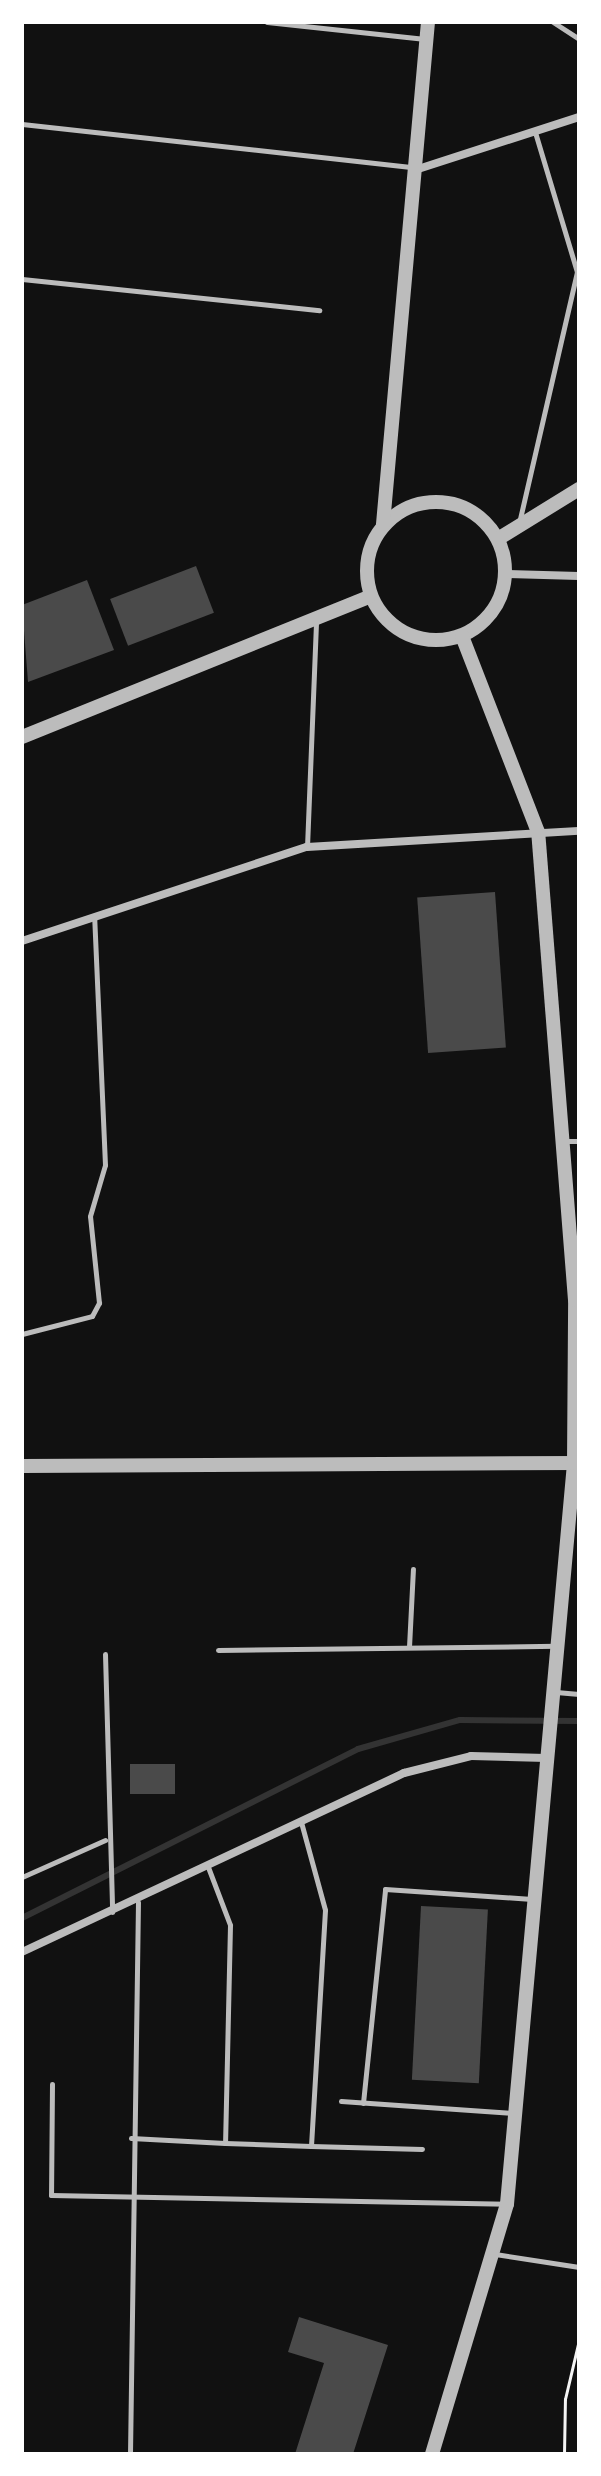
<!DOCTYPE html>
<style>
body{margin:0}
#map{position:relative;width:601px;height:2476px;overflow:hidden;background:#111;font-family:"Work Sans",sans-serif}
div>[style]{position:absolute}
.stream>*{height:6px;margin:-3px;padding:0 3px;transform-origin:3px;border-radius:3px;background:#333}
.building>*{inset:0;background:#4a4a4a;transform-origin:0 0}
.path>*{height:3px;margin:-1.5px;padding:0 1.5px;transform-origin:1.5px;border-radius:1.5px;background:#f5f5f5}
.service>*{height:5px;margin:-2.5px;padding:0 2.5px;transform-origin:2.5px;border-radius:2.5px;background:#bcbcbc}
.minor>*{height:8px;margin:-4px;padding:0 4px;transform-origin:4px;border-radius:4px;background:#bcbcbc}
.tertiary>*{height:14px;margin:-7px;padding:0 7px;transform-origin:7px;border-radius:7px;background:#bcbcbc}
.tertiary>.ring{margin:-7px;padding:0;box-sizing:content-box;background:none;border:14px solid #bcbcbc;border-radius:50%}
span{translate:-50% -50%;white-space:nowrap;text-align:center;line-height:1.15;-webkit-text-stroke:6px #fff;paint-order:stroke}
.frame{position:absolute;inset:0;border:24px solid #fff;pointer-events:none}
</style>
<div id="map">
<div class="stream">
<i style="left:22px;top:1918px;width:376px;rotate:-26.7deg"></i>
<i style="left:358px;top:1749px;width:106px;rotate:-15.9deg"></i>
<i style="left:460px;top:1720px;width:119px;rotate:0.5deg"></i>
</div>
<div class="building">
<i style="left:196px;top:566px;width:50px;height:92px;rotate:69deg"></i>
<i style="clip-path:polygon(87px 580px,114px 650px,28px 682px,22px 605px)"></i>
<i style="left:495px;top:892px;width:156px;height:78px;rotate:86deg"></i>
<i style="left:130px;top:1764px;width:45px;height:30px"></i>
<i style="left:421px;top:1906px;width:67px;height:174px;rotate:3deg"></i>
<i style="clip-path:polygon(299px 2317px,388px 2345px,353px 2454px,295px 2454px,324px 2363px,288px 2352px)"></i>
</div>
<div class="path">
<i style="left:564px;top:2454px;width:55px;rotate:-89deg"></i>
<i style="left:565px;top:2399px;width:61px;rotate:-76.7deg"></i>
</div>
<div class="service">
<i style="left:267px;top:22px;width:159px;rotate:6.1deg"></i>
<i style="left:553px;top:22px;width:31px;rotate:33deg"></i>
<i style="left:22px;top:124px;width:391px;rotate:6.3deg"></i>
<i style="left:22px;top:279px;width:299px;rotate:6deg"></i>
<i style="left:519px;top:523px;width:258px;rotate:-77deg"></i>
<i style="left:577px;top:272px;width:146px;rotate:-106.7deg"></i>
<i style="left:307px;top:847px;width:228px;rotate:-87.7deg"></i>
<i style="left:565px;top:1141px;width:14px"></i>
<i style="left:22px;top:1334px;width:72px;rotate:-14.4deg"></i>
<i style="left:92px;top:1316px;width:15px;rotate:-62deg"></i>
<i style="left:99px;top:1303px;width:87px;rotate:-95.9deg"></i>
<i style="left:90px;top:1216px;width:53px;rotate:-73.6deg"></i>
<i style="left:105px;top:1165px;width:247px;rotate:-92.5deg"></i>
<i style="left:409px;top:1647px;width:78px;rotate:-87.1deg"></i>
<i style="left:218px;top:1650px;width:338px;rotate:-0.7deg"></i>
<i style="left:105px;top:1654px;width:258px;rotate:88.4deg"></i>
<i style="left:556px;top:1692px;width:23px;rotate:5deg"></i>
<i style="left:301px;top:1822px;width:91px;rotate:74.7deg"></i>
<i style="left:325px;top:1910px;width:236px;rotate:93.4deg"></i>
<i style="left:311px;top:2146px;width:111px;rotate:1.5deg"></i>
<i style="left:208px;top:1867px;width:62px;rotate:69.2deg"></i>
<i style="left:230px;top:1925px;width:218px;rotate:91.3deg"></i>
<i style="left:225px;top:2143px;width:86px;rotate:2deg"></i>
<i style="left:22px;top:1877px;width:91px;rotate:-24deg"></i>
<i style="left:52px;top:2084px;width:111px;rotate:90.5deg"></i>
<i style="left:51px;top:2195px;width:455px;rotate:1.1deg"></i>
<i style="left:341px;top:2101px;width:172px;rotate:4deg"></i>
<i style="left:363px;top:2103px;width:215px;rotate:-84.1deg"></i>
<i style="left:385px;top:1889px;width:147px;rotate:3.9deg"></i>
<i style="left:131px;top:2138px;width:94px;rotate:3deg"></i>
<i style="left:495px;top:2254px;width:85px;rotate:8.8deg"></i>
<i style="left:130px;top:2454px;width:552px;rotate:-89.17deg"></i>
</div>
<div class="minor">
<i style="left:415px;top:170px;width:172px;rotate:-17.9deg"></i>
<i style="left:507px;top:574px;width:72px;rotate:1.6deg"></i>
<i style="left:22px;top:941px;width:300px;rotate:-18.3deg"></i>
<i style="left:307px;top:847px;width:272px;rotate:-3.4deg"></i>
<i style="left:22px;top:1952px;width:422px;rotate:-25.1deg"></i>
<i style="left:404px;top:1773px;width:69px;rotate:-14.2deg"></i>
<i style="left:471px;top:1756px;width:75px;rotate:1.5deg"></i>
</div>
<div class="tertiary">
<i class="ring" style="left:367px;top:502px;width:124px;height:124px"></i>
<i style="left:383px;top:524px;width:504px;rotate:-84.88deg"></i>
<i style="left:501px;top:537px;width:92px;rotate:-31.6deg"></i>
<i style="left:22px;top:737px;width:374px;rotate:-22deg"></i>
<i style="left:22px;top:1466px;width:557px;rotate:-0.31deg"></i>
<i style="left:432px;top:2454px;width:261px;rotate:-73.3deg"></i>
<i style="left:507px;top:2204px;width:744px;rotate:-84.83deg"></i>
<i style="left:574px;top:1463px;width:163px;rotate:-89.6deg"></i>
<i style="left:575px;top:1300px;width:469px;rotate:-94.5deg"></i>
<i style="left:538px;top:832px;width:210px;rotate:-111.2deg"></i>
</div>
<div class="frame"></div>
</div>
